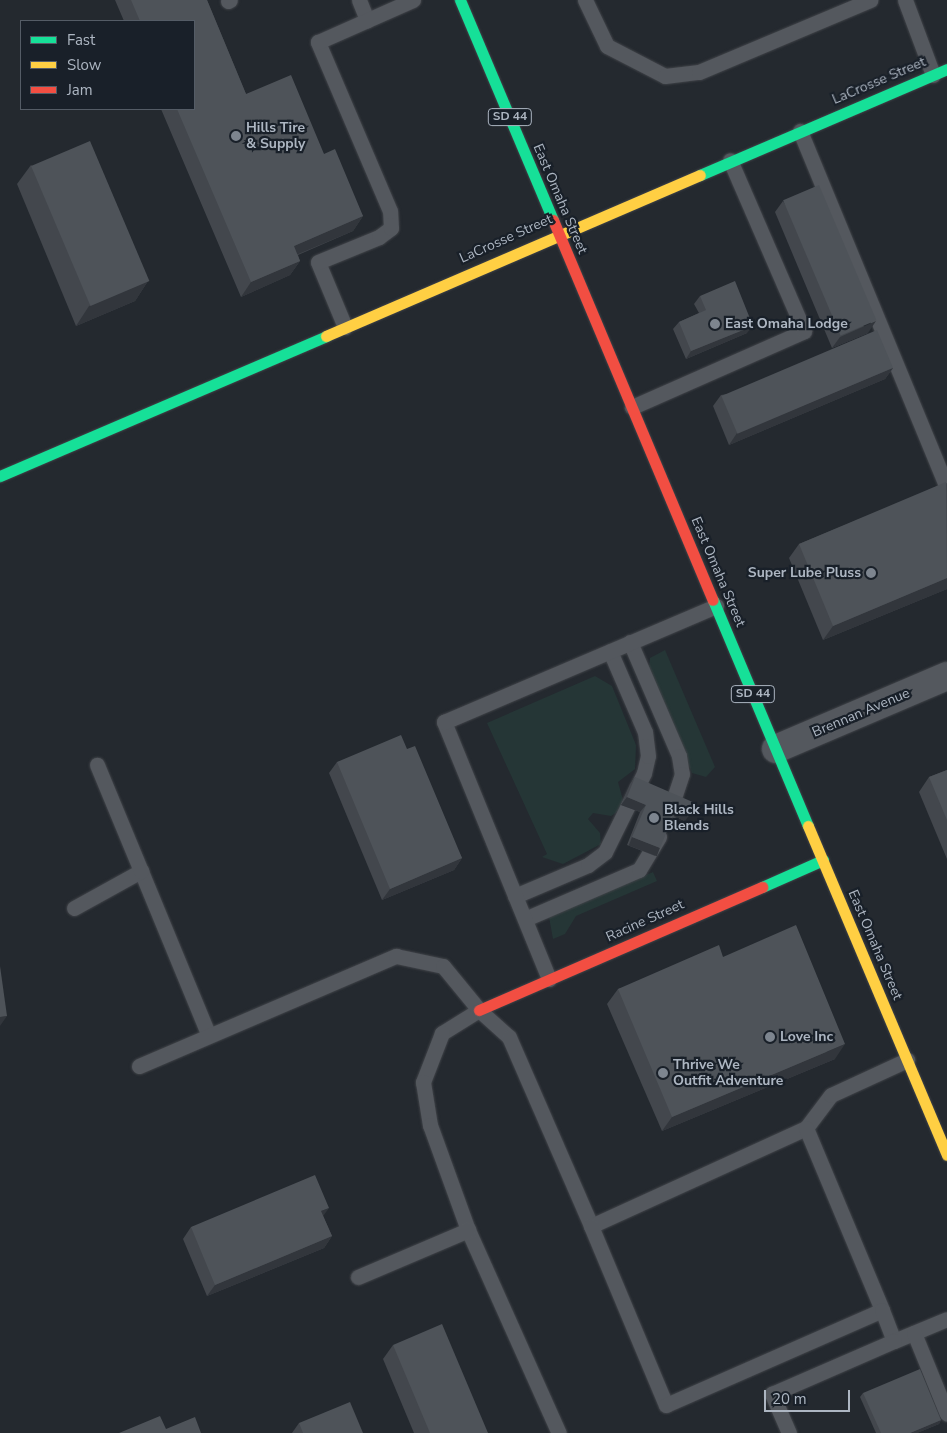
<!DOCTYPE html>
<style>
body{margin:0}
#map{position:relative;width:947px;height:1433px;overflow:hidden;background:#24292f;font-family:"Nunito Sans",sans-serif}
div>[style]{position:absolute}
.green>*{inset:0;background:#253636}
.roads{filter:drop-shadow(0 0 1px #404348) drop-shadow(0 0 1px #404348)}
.lane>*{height:15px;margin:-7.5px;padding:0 7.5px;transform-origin:7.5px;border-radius:7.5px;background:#54585e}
.street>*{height:28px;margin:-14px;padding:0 14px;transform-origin:14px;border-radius:14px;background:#54585e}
.fast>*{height:11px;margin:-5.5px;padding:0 5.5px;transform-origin:5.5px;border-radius:5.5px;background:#16e098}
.slow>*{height:11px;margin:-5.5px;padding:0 5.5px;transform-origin:5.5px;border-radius:5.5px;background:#ffcf43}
.jam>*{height:11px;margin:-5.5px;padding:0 5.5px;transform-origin:5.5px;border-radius:5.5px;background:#f24e42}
.wall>*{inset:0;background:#43474d}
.shaded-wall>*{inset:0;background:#32363c;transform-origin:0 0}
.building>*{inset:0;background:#4e5359;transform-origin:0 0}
.dots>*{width:14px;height:14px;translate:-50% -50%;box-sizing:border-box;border:2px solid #192029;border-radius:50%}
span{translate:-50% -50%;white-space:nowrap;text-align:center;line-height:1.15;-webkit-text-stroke:4.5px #192029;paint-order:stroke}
.shield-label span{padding:1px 4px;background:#192029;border:1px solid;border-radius:4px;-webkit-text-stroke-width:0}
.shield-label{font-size:12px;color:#adb6c2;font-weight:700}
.street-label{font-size:14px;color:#adb6c2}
.poi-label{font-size:14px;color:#adb6c2;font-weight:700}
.left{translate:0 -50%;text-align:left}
.right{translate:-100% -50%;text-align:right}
.legend{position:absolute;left:20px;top:20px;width:175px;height:90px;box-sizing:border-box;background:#192029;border:1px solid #545c66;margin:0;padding:6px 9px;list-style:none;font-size:15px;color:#adb6c2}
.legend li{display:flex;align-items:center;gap:10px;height:25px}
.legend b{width:25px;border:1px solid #545c66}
.scale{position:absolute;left:764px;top:1390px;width:86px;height:22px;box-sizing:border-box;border:2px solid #adb6c2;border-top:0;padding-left:6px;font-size:15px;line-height:18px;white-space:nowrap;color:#adb6c2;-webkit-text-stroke:4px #192029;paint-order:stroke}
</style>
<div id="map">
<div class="green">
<i style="clip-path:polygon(665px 650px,715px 767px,706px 777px,692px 773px,649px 669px,650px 658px)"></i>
<i style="clip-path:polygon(595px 676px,612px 686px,636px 745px,635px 769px,618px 782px,623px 800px,619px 811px,611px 816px,593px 813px,588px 819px,600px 833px,601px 844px,563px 864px,542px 857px,547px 854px,487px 723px)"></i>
<i style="clip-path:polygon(653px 872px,657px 881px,576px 916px,565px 934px,553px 939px,549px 917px)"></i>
</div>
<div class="roads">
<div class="lane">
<i style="left:359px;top:0;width:22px;rotate:68deg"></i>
<i style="left:585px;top:0;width:51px;rotate:64.4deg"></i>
<i style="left:607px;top:46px;width:65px;rotate:27.3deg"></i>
<i style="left:665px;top:76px;width:34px;rotate:-7deg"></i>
<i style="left:699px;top:72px;width:186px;rotate:-22.8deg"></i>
<i style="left:905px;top:0;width:80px;rotate:69.5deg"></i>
<i style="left:228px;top:1px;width:2px;rotate:-27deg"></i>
<i style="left:800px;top:131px;width:386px;rotate:67.6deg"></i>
<i style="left:345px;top:327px;width:70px;rotate:-112.6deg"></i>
<i style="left:318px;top:262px;width:66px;rotate:-22.3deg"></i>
<i style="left:379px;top:237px;width:15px;rotate:-37deg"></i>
<i style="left:391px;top:228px;width:17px;rotate:-93deg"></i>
<i style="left:390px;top:211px;width:184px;rotate:-113.1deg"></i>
<i style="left:318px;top:42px;width:104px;rotate:-23.9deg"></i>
<i style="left:632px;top:407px;width:188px;rotate:-23.8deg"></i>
<i style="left:804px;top:331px;width:186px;rotate:-113.4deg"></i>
<i style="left:630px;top:642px;width:124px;rotate:66.7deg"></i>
<i style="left:679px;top:756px;width:18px;rotate:81deg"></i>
<i style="left:682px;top:774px;width:41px;rotate:108.4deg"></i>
<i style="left:141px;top:871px;width:178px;rotate:67.6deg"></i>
<i style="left:515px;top:896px;width:79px;rotate:-23deg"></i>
<i style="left:588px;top:865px;width:21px;rotate:-37deg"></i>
<i style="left:605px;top:852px;width:88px;rotate:-63.7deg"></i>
<i style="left:644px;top:773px;width:17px;rotate:-77deg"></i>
<i style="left:648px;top:756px;width:24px;rotate:-97deg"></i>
<i style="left:645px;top:732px;width:88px;rotate:-113.4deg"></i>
<i style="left:74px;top:908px;width:77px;rotate:-28.9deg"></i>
<i style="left:141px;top:871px;width:115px;rotate:-112.5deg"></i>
<i style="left:525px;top:919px;width:124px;rotate:-23.3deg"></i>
<i style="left:639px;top:870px;width:39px;rotate:-59deg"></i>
<i style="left:549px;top:979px;width:278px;rotate:-112.2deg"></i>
<i style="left:444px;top:722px;width:296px;rotate:-23.1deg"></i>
<i style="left:479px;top:1010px;width:44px;rotate:148.1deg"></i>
<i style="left:442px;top:1033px;width:53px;rotate:111.2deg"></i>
<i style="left:423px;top:1082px;width:44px;rotate:80.8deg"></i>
<i style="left:430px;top:1125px;width:112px;rotate:70.1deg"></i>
<i style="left:468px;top:1230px;width:222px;rotate:65.9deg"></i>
<i style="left:139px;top:1066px;width:280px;rotate:-23.2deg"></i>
<i style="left:396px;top:956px;width:48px;rotate:12deg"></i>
<i style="left:443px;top:966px;width:57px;rotate:50.7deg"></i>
<i style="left:479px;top:1010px;width:40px;rotate:42deg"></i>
<i style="left:509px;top:1037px;width:206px;rotate:66.5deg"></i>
<i style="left:591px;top:1226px;width:236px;rotate:-24.5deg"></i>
<i style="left:806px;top:1128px;width:41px;rotate:-52.9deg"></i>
<i style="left:831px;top:1095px;width:84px;rotate:-24.7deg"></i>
<i style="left:806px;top:1128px;width:197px;rotate:67.3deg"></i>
<i style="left:591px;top:1226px;width:194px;rotate:67.3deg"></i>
<i style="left:666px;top:1405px;width:236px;rotate:-23.7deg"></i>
<i style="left:882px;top:1310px;width:33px;rotate:69deg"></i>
<i style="left:894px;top:1341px;width:57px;rotate:-22.5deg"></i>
<i style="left:358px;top:1277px;width:120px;rotate:-23.1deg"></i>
<i style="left:914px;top:1333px;width:87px;rotate:67.8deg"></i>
<i style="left:789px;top:1433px;width:43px;rotate:-113.6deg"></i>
<i style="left:772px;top:1394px;width:133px;rotate:-23.5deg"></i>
</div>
<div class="street">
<i style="left:776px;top:749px;width:186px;rotate:-23.1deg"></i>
</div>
<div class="fast">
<i style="left:460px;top:0;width:239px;rotate:67.1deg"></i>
<i style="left:700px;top:175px;width:269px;rotate:-23.2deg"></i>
<i style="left:0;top:476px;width:355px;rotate:-23.2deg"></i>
<i style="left:713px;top:600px;width:245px;rotate:67.2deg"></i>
<i style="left:762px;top:887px;width:67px;rotate:-23.9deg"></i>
</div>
<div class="slow">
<i style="left:326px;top:336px;width:407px;rotate:-23.3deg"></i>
<i style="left:808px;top:826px;width:357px;rotate:67.1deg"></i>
</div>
<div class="jam">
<i style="left:553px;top:220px;width:412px;rotate:67.2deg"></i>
<i style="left:479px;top:1010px;width:309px;rotate:-23.5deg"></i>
</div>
</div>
<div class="wall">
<i style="clip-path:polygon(115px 0,207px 0,246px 94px,324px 154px,363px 216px,353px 231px,298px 255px,300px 261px,290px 275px,241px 297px,161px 109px,194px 109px,194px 21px,124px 21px)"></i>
<i style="clip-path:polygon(31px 165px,148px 281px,135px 301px,76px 326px,17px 184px)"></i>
<i style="clip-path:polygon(783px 201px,868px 333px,832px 348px,775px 212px)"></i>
<i style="clip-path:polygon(700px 296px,747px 333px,686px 359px,673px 329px,679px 322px,699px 313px,694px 304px)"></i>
<i style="clip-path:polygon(893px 368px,885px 379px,729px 445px,713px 406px,721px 395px)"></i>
<i style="clip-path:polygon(947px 483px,947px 589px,823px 640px,789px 558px,799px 544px)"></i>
<i style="clip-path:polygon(407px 749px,462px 858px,454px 870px,382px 900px,329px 773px,337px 762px)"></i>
<i style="clip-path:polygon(947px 770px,947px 859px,919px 792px,929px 777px)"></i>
<i style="clip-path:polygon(635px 777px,685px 821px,673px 816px,655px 856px,627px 845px,640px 812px,621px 805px,630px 784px)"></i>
<i style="clip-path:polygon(723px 957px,835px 1059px,662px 1131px,607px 1004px,618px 989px)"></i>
<i style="clip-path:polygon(323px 1216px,332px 1236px,324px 1248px,207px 1296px,183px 1239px,191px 1227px)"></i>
<i style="clip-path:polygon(393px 1345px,488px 1433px,414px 1433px,383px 1359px)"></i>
<i style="clip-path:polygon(863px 1393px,941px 1420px,939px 1424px,917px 1433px,876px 1433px,860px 1397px)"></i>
<i style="clip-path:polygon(299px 1423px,363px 1433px,292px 1433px)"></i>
</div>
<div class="shaded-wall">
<i style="clip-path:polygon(363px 216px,353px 231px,284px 260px,294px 246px)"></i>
<i style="clip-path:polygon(300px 261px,290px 275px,241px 297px,251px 282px)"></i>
<i style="clip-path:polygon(148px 281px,135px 301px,76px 326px,89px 306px)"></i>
<i style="clip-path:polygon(876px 321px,868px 333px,832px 348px,840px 337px)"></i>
<i style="clip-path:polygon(753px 326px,747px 333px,686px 359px,691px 351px)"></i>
<i style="clip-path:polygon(893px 368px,885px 379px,729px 445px,737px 433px)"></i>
<i style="clip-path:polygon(947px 578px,947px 589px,823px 640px,833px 626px)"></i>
<i style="clip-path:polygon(627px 797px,646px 805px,640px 812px,621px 805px)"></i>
<i style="clip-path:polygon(677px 807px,691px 813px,685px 821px,671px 815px)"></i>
<i style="left:632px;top:837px;width:30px;height:9px;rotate:21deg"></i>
<i style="clip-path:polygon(462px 858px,454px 870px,382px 900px,390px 889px)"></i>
<i style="clip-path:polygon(7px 1016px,0 1026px,0 1017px)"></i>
<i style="clip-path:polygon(845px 1044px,835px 1059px,662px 1131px,672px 1117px)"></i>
<i style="clip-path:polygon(329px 1208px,321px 1219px,321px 1211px)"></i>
<i style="clip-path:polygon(332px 1236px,324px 1248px,207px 1296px,215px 1285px)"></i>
<i style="clip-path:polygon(941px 1420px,939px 1424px,917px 1433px,910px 1433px)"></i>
</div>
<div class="building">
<i style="clip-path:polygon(131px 0,207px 0,246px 94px,291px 75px,324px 154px,335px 149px,363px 216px,294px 246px,300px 261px,251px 282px,177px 109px,194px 109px,194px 21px,140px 21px)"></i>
<i style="left:90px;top:141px;width:152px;height:64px;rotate:67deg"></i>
<i style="left:819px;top:185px;width:147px;height:39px;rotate:67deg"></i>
<i style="clip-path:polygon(735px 281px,753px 326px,691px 351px,679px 322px,706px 310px,700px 296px)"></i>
<i style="left:877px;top:330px;width:41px;height:169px;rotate:67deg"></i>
<i style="clip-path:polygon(946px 482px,947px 578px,833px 626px,799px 544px)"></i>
<i style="clip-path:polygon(401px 735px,407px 749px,415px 746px,462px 858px,390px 889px,337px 762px)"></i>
<i style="clip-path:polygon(947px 770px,947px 820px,929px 777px)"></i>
<i style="clip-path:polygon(635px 777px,695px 803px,691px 813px,677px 807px,660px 848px,632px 837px,646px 805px,627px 797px)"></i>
<i style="clip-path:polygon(796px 925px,845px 1044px,672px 1117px,618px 989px,719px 945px,723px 957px)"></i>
<i style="clip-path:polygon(0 966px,7px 1016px,0 1017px)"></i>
<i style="clip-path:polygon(315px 1175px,329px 1208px,321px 1211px,332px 1236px,215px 1285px,191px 1227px)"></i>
<i style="clip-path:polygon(442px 1324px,488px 1433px,430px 1433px,393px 1345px)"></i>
<i style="clip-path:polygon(920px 1369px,941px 1420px,910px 1433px,881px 1433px,863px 1393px)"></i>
<i style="clip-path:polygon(350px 1402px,363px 1433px,303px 1433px,299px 1423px)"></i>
<i style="clip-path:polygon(160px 1416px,166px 1429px,195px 1417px,201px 1433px,119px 1433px)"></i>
</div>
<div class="dots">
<i style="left:236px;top:136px;background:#7d858f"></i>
<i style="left:715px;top:324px;background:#7d858f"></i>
<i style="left:871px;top:573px;background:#7d858f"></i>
<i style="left:654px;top:818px;background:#7d858f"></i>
<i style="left:770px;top:1037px;background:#7d858f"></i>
<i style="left:663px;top:1073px;background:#7d858f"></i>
</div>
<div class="shield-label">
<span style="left:510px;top:117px">SD 44</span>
<span style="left:753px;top:694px">SD 44</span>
</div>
<div class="street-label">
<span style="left:879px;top:81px;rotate:-23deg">LaCrosse Street</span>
<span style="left:560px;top:199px;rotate:67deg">East Omaha Street</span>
<span style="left:506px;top:239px;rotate:-24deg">LaCrosse Street</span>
<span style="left:718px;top:572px;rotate:67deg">East Omaha Street</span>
<span style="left:861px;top:713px;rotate:-23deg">Brennan Avenue</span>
<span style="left:645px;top:921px;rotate:-24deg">Racine Street</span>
<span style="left:875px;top:945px;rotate:67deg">East Omaha Street</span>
</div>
<div class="poi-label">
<span class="left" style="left:246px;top:136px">Hills Tire<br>&amp; Supply</span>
<span class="left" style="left:725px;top:324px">East Omaha Lodge</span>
<span class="right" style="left:861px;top:573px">Super Lube Pluss</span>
<span class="left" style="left:664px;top:818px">Black Hills<br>Blends</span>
<span class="left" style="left:780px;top:1037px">Love Inc</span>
<span class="left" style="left:673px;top:1073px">Thrive We<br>Outfit Adventure</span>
</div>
<ul class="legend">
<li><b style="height:6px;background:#16e098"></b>Fast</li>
<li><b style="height:6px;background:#ffcf43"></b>Slow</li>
<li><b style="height:6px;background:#f24e42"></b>Jam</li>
</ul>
<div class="scale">20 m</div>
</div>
